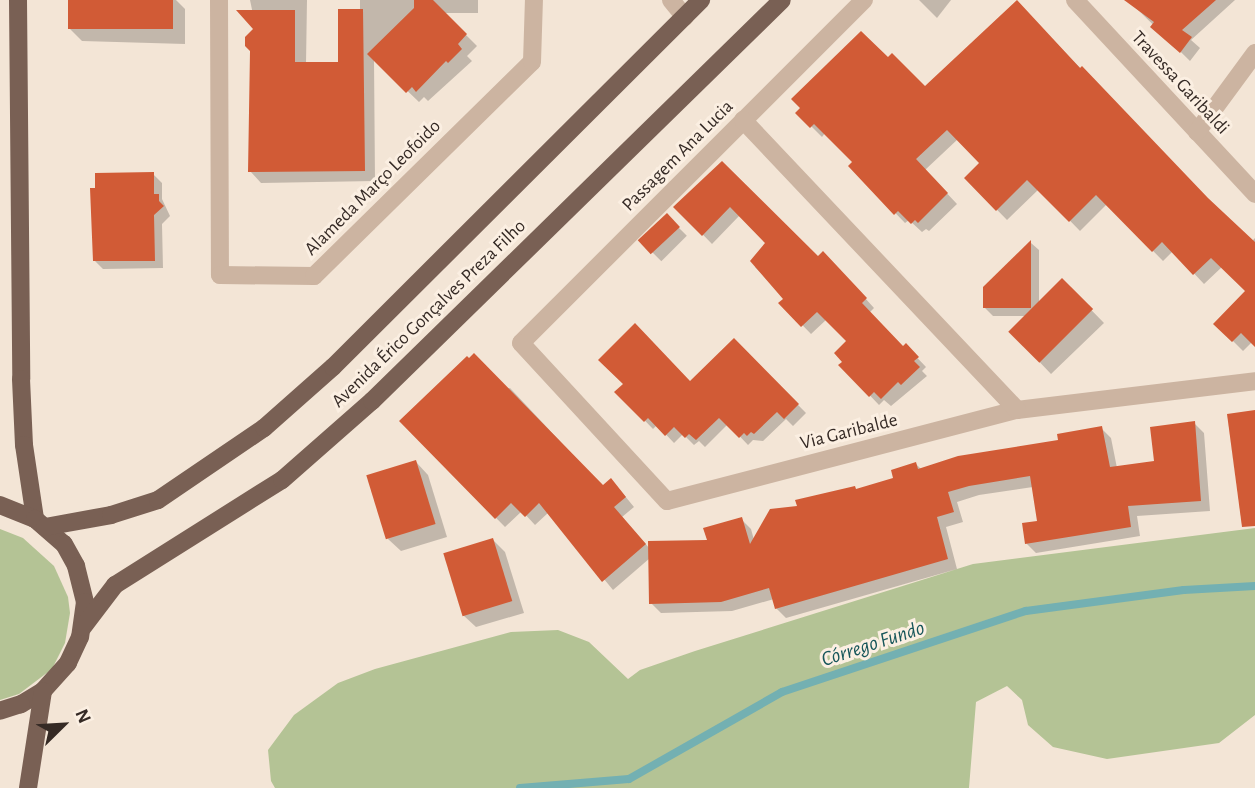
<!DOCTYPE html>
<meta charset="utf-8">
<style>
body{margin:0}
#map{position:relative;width:1255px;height:788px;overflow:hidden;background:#f3e5d6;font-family:"Alegreya Sans",sans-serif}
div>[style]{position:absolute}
.green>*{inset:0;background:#b4c395}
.shadow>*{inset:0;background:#0003;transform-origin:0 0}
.stream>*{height:8px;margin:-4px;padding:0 4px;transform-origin:4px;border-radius:4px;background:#73b0b2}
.building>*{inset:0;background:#d15b36;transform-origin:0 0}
.minor>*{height:18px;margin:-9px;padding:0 9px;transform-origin:9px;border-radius:9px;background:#ccb4a1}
.major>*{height:18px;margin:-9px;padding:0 9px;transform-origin:9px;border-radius:9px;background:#796054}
span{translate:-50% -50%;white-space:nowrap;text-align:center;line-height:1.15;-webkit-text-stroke:6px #fbefe2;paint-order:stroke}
.street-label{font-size:19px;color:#352a25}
.water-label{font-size:21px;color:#17565a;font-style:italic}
.north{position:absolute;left:28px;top:690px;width:70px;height:70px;-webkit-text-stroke:5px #fbefe2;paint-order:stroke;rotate:66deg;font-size:19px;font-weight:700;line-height:28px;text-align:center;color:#352a25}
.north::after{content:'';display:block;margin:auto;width:24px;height:32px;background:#352a25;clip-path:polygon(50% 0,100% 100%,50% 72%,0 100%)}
</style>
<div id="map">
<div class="green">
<i style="clip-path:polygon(1255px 528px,1255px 715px,1219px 743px,1107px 759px,1053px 747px,1028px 725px,1022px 700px,1007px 686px,976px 702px,969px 788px,275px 788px,271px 781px,268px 750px,294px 715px,338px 683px,375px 669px,511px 632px,558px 630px,589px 642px,628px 679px,640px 670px,695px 651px,973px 564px)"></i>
<i style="clip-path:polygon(0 529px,23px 538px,54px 566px,68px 597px,70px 613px,65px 643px,52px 669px,19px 694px,0 700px)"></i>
</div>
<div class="shadow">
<i style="clip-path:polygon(70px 0,176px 0,185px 9px,185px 44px,82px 41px,69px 28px)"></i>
<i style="clip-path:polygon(250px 0,307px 0,306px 64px,340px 64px,360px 10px,360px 0,478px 0,478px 13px,444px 13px,477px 46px,467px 56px,472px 61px,428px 101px,424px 97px,419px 102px,374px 59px,375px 181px,261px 183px,250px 171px,256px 29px)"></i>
<i style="clip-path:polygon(919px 0,951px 0,937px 18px)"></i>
<i style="clip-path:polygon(1135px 0,1235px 0,1191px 40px,1200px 48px,1190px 61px,1132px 4px)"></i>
<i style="clip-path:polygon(1016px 2px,1239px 231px,1252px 241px,1255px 238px,1255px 344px,1253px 341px,1243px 351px,1216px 324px,1248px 291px,1223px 266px,1204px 284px,1173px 251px,1163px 261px,1107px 204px,1080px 231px,1039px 189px,1007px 220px,966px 178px,981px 163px,958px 139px,925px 170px,957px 204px,929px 231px,926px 229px,922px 232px,909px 220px,905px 223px,850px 166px,854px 162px,825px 133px,822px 137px,798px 113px,888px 60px,925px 88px)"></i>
<i style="clip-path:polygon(722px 163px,818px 258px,855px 287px,874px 308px,869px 313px,903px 348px,906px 346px,926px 367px,922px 371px,927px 376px,891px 406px,884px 400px,879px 405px,841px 365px,848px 341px,827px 319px,811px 334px,781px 303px,785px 299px,755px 267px,767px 243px,740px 215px,712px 244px,676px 207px)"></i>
<i style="clip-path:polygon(153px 174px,162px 183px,162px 199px,170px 216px,162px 224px,163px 268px,103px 269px,94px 260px)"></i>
<i style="left:667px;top:216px;width:28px;height:36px;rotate:45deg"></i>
<i style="clip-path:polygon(1031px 243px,1039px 250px,1039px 303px,1062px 280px,1104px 323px,1051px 374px,1010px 331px,1025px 316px,993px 316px,985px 308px,985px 288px)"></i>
<i style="clip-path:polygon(734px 340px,806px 413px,793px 426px,786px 419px,763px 441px,753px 440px,748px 445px,728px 424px,705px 447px,699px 441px,694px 445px,683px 434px,674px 443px,657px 425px,653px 429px,617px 392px,690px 383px)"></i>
<i style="clip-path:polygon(510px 388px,603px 487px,620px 490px,634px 507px,622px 517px,650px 549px,709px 542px,741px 519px,751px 529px,754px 540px,799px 508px,895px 479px,916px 464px,922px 470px,1060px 441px,1101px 428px,1111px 438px,1117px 468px,1156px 463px,1194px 423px,1204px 433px,1210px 511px,1137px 516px,1140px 536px,1036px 553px,1026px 543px,1039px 523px,1033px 487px,979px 495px,957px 502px,963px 522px,946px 527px,957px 569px,786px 618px,776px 608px,774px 599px,732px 611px,661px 613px,651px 603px,650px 558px,613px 590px,549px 512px,535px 525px,522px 511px,505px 527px,401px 421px)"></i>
<i style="clip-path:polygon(416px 462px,428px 475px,447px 537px,401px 551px,388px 539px)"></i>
<i style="clip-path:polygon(493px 540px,505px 552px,524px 613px,476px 627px,463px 615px)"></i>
</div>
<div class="stream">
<i style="left:520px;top:788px;width:109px;rotate:-4.7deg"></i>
<i style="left:629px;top:779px;width:176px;rotate:-29.6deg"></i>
<i style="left:782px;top:692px;width:257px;rotate:-18.4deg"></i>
<i style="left:1026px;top:611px;width:159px;rotate:-7.6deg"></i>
<i style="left:1184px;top:590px;width:71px;rotate:-3.2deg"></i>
</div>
<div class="building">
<i style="left:68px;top:0;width:105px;height:29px"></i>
<i style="clip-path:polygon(414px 0,433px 0,467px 34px,458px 44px,462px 49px,448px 63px,446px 61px,416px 92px,412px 87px,406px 93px,367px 54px,414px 8px)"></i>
<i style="clip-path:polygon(1017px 0,1080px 68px,1082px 66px,1208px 198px,1255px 242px,1255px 347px,1241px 333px,1232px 342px,1213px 324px,1245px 291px,1211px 258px,1193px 275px,1162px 242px,1152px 252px,1096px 195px,1069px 222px,1027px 180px,996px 211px,964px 178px,979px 163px,947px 130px,916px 159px,948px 193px,918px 223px,915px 220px,911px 224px,898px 211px,894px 215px,848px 166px,852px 162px,814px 124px,810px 128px,795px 113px,800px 108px,791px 99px,861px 31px,888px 57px,892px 53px,925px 86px)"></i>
<i style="clip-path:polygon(1124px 0,1216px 0,1182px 30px,1192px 37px,1180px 53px,1150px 27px,1154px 22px)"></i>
<i style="clip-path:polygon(338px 9px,363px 9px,365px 171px,248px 172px,250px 51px,245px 46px,245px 37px,253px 29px,236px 10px,295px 10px,295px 62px,338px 62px)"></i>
<i style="clip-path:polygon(722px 161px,818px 256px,823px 251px,867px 298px,862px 303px,903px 346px,906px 343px,919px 357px,914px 361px,920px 367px,901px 385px,898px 382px,881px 399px,874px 392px,869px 397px,838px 365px,842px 362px,834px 353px,846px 341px,817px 312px,801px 327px,778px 303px,783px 299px,750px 261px,765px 243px,730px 207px,702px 236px,673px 207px)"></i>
<i style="clip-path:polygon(154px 172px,154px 194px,159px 194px,159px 201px,164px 206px,154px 215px,155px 261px,93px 261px,90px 188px,95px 188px,95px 173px)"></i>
<i style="left:667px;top:213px;width:19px;height:40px;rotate:47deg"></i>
<i style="clip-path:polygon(1031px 240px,1031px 308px,983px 308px,983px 287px)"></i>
<i style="left:1062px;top:278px;width:44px;height:76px;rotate:45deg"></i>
<i style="clip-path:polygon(635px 323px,690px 381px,734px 338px,799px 404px,784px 419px,777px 412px,754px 434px,751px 432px,747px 436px,744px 433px,739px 438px,719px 418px,696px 440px,689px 434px,685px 438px,674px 427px,665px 436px,648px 418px,644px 422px,614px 392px,623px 384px,598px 360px)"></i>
<i style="clip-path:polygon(474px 353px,603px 485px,611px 478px,626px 497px,614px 507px,646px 544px,602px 582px,539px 503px,525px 517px,511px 503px,495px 519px,399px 421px,467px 356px,469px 358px)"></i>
<i style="clip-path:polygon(1255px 410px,1255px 526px,1242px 527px,1227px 414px)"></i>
<i style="clip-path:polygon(1195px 421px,1201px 501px,1128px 506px,1131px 527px,1025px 544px,1022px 523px,1037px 521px,1030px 476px,969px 486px,948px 492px,954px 512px,937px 517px,948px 559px,775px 609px,769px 588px,721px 602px,649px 604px,648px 541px,707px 540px,703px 528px,742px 517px,750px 544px,770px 509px,797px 506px,795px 500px,855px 486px,856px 489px,893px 478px,891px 470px,916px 462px,918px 469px,958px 456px,1058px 440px,1057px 434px,1102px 426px,1110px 467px,1154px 461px,1150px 427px)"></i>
<i style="left:416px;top:460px;width:67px;height:52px;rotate:73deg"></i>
<i style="left:493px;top:538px;width:66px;height:52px;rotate:73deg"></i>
</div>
<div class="minor">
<i style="left:219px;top:0;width:275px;rotate:89.8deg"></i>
<i style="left:220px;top:275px;width:94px;rotate:0.6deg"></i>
<i style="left:314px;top:276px;width:305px;rotate:-44.5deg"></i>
<i style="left:532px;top:62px;width:62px;rotate:-88.2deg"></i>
<i style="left:671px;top:0;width:22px;rotate:51deg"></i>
<i style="left:864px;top:0;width:485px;rotate:135deg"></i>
<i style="left:521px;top:343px;width:215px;rotate:47.3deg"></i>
<i style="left:667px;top:501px;width:362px;rotate:-14.6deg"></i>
<i style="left:1017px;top:410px;width:240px;rotate:-6.9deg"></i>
<i style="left:1075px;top:0;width:265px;rotate:47.1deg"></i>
<i style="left:743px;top:120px;width:399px;rotate:46.6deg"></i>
<i style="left:1197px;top:132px;width:98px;rotate:-53.7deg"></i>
</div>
<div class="major">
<i style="left:18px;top:0;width:379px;rotate:89.5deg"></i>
<i style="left:21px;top:379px;width:66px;rotate:87.4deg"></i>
<i style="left:24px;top:445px;width:75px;rotate:81.5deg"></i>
<i style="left:0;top:505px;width:38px;rotate:22deg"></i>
<i style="left:35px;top:519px;width:38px;rotate:41deg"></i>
<i style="left:64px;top:544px;width:25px;rotate:61deg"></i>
<i style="left:76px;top:566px;width:37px;rotate:76deg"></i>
<i style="left:85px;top:602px;width:35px;rotate:98deg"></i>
<i style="left:80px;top:637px;width:29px;rotate:115deg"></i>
<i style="left:68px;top:663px;width:38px;rotate:132deg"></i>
<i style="left:43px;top:691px;width:26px;rotate:149deg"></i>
<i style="left:21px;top:704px;width:22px;rotate:162deg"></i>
<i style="left:45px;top:527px;width:67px;rotate:-10.3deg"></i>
<i style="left:111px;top:515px;width:49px;rotate:-17.7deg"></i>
<i style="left:158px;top:500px;width:128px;rotate:-34.2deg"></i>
<i style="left:264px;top:428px;width:92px;rotate:-41.5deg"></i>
<i style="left:333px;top:367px;width:520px;rotate:-44.92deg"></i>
<i style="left:83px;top:627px;width:53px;rotate:-52.7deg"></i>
<i style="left:115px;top:585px;width:197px;rotate:-32.2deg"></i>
<i style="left:282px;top:480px;width:120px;rotate:-41.3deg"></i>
<i style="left:372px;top:401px;width:573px;rotate:-44.36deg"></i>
<i style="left:28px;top:788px;width:98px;rotate:-81.2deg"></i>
</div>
<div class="street-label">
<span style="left:1180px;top:83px;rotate:47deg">Travessa Garibaldi</span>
<span style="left:678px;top:156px;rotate:-45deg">Passagem Ana Lucia</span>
<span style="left:373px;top:188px;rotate:-45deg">Alameda Março Leofoido</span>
<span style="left:429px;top:314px;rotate:-44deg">Avenida Érico Gonçalves Preza Filho</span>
<span style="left:849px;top:432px;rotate:-14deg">Via Garibalde</span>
</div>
<div class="water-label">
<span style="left:873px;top:644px;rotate:-18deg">Córrego Fundo</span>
</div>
<div class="north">N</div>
</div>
